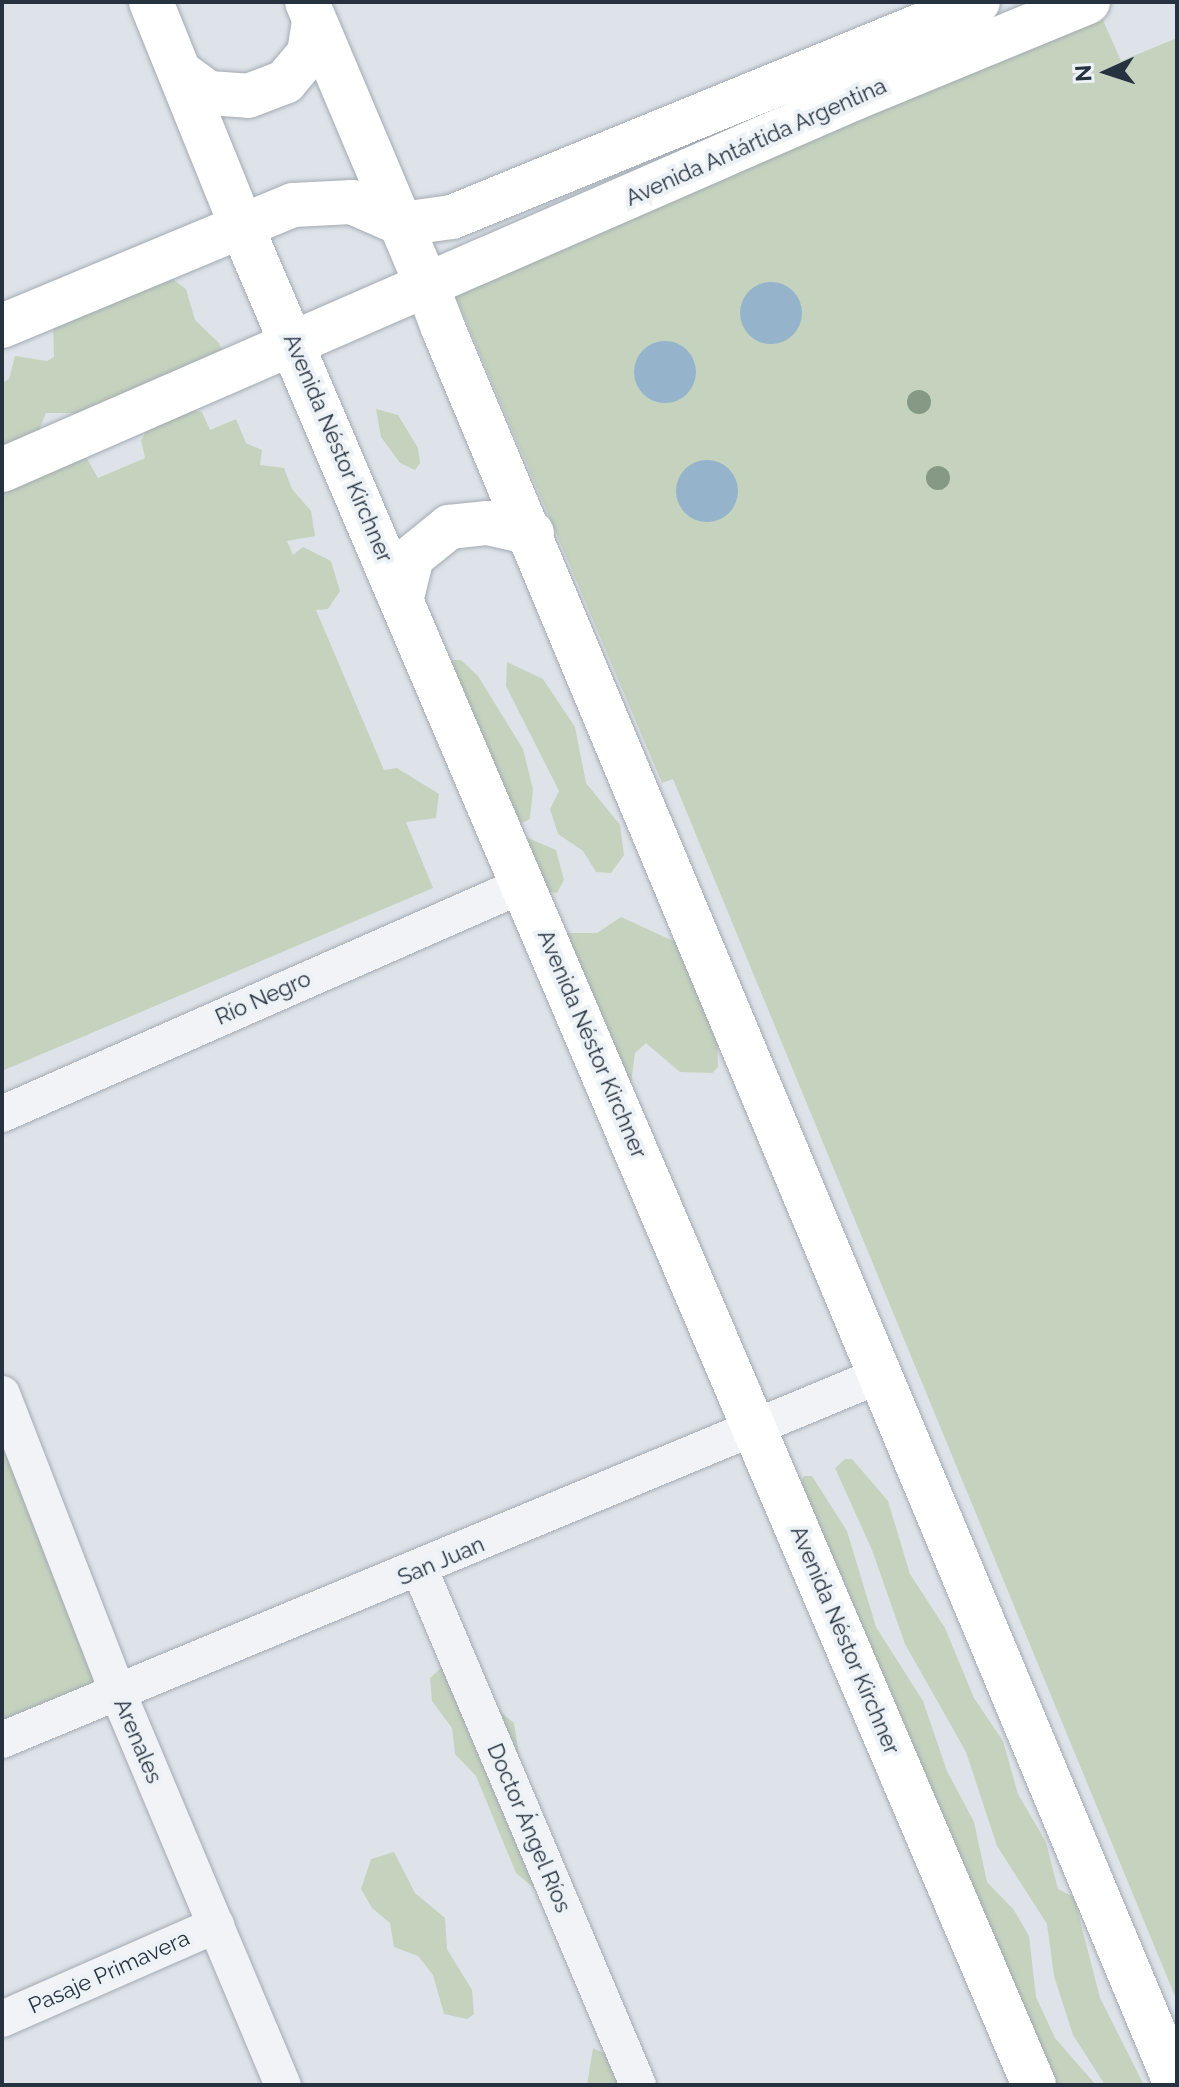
<!DOCTYPE html>
<meta charset="utf-8">
<style>
body{margin:0}
#map{position:relative;width:1179px;height:2087px;overflow:hidden;background:#dee3e9;font-family:Raleway,sans-serif}
div>[style]{position:absolute}
.green>*{inset:0;background:#c5d3be}
.water>*{inset:0;background:#95b4cc}
.round{border-radius:50%}
.roads{filter:drop-shadow(0 0 2px #a3aab3) drop-shadow(0 0 2px #a3aab3)}
.street>*{height:36px;margin:-18px;padding:0 18px;transform-origin:18px;border-radius:18px;background:#f1f3f7}
.secondary>*{height:44px;margin:-22px;padding:0 22px;transform-origin:22px;border-radius:22px;background:#fff}
.primary>*{height:44px;margin:-22px;padding:0 22px;transform-origin:22px;border-radius:22px;background:#fff}
.trees>*{width:24px;height:24px;margin:-12px;border-radius:50%;background:#869984}
span{translate:-50% -50%;white-space:nowrap;text-align:center;line-height:1.15;-webkit-text-stroke:8px #edf2f6;paint-order:stroke}
.street-label{font-size:22px;color:#263240}
.frame{position:absolute;inset:0;border:4px solid #263240;pointer-events:none}
.north{position:absolute;left:1067px;top:32px;width:80px;height:80px;-webkit-text-stroke:6px #edf2f6;paint-order:stroke;rotate:267deg;font-size:22px;font-weight:700;line-height:32px;text-align:center;color:#263240}
.north::after{content:'';display:block;margin:auto;width:28px;height:36px;background:#263240;clip-path:polygon(50% 0,100% 100%,50% 72%,0 100%)}
</style>
<div id="map">
<div class="green">
<i style="clip-path:polygon(1099px 11px,1121px 61px,1177px 38px,1177px 2001px,673px 779px,662px 783px,456px 297px,630px 211px)"></i>
<i style="clip-path:polygon(167px 275px,186px 289px,195px 320px,219px 343px,224px 357px,101px 413px,46px 413px,37px 435px,11px 448px,2px 443px,2px 383px,9px 379px,15px 356px,47px 361px,54px 357px,53px 325px)"></i>
<i style="clip-path:polygon(376px 409px,398px 415px,418px 448px,420px 463px,415px 470px,400px 463px,381px 437px)"></i>
<i style="clip-path:polygon(193px 410px,202px 412px,210px 430px,236px 419px,246px 443px,262px 450px,260px 465px,284px 468px,292px 489px,311px 511px,315px 536px,287px 541px,293px 555px,303px 547px,331px 561px,340px 591px,328px 609px,316px 610px,384px 770px,397px 768px,439px 794px,436px 818px,406px 822px,433px 888px,2px 1071px,2px 482px,71px 453px,87px 459px,98px 478px,145px 458px,141px 440px,150px 424px)"></i>
<i style="clip-path:polygon(453px 660px,461px 660px,478px 676px,523px 749px,533px 789px,530px 819px,522px 823px,515px 819px,444px 684px)"></i>
<i style="clip-path:polygon(507px 662px,543px 679px,575px 727px,586px 783px,620px 825px,624px 855px,611px 873px,596px 872px,583px 851px,558px 834px,550px 809px,559px 791px,506px 686px)"></i>
<i style="clip-path:polygon(528px 838px,556px 850px,564px 880px,557px 893px,549px 892px,527px 848px)"></i>
<i style="clip-path:polygon(621px 917px,682px 945px,692px 983px,717px 1026px,718px 1067px,712px 1073px,680px 1072px,646px 1043px,635px 1053px,631px 1083px,564px 942px,567px 933px,597px 933px)"></i>
<i style="clip-path:polygon(2px 1441px,101px 1673px,97px 1690px,2px 1729px)"></i>
<i style="clip-path:polygon(845px 1459px,852px 1459px,888px 1501px,910px 1574px,945px 1628px,974px 1698px,1003px 1741px,1018px 1794px,1046px 1842px,1058px 1889px,1074px 1897px,1100px 1998px,1144px 2085px,1105px 2085px,1073px 2035px,1054px 1976px,1047px 1924px,997px 1846px,966px 1752px,905px 1644px,872px 1550px,835px 1468px)"></i>
<i style="clip-path:polygon(804px 1476px,812px 1476px,847px 1531px,876px 1627px,923px 1701px,947px 1771px,974px 1822px,987px 1882px,1014px 1910px,1029px 1936px,1036px 1997px,1055px 2038px,1096px 2085px,1050px 2085px,797px 1489px)"></i>
<i style="clip-path:polygon(443px 1666px,514px 1723px,541px 1894px,516px 1873px,476px 1776px,455px 1754px,452px 1728px,432px 1701px,430px 1678px)"></i>
<i style="clip-path:polygon(394px 1852px,415px 1893px,445px 1918px,447px 1949px,472px 1990px,474px 2014px,467px 2019px,444px 2014px,433px 1975px,418px 1956px,394px 1947px,390px 1923px,372px 1908px,361px 1889px,371px 1859px)"></i>
<i style="clip-path:polygon(593px 2048px,610px 2056px,630px 2085px,587px 2085px)"></i>
</div>
<div class="water">
<i class="round" style="left:740px;top:282px;width:62px;height:62px"></i>
<i class="round" style="left:634px;top:341px;width:62px;height:62px"></i>
<i class="round" style="left:676px;top:460px;width:62px;height:62px"></i>
</div>
<div class="roads">
<div class="street">
<i style="left:2px;top:1114px;width:571px;rotate:-23.74deg"></i>
<i style="left:2px;top:1394px;width:321px;rotate:68.8deg"></i>
<i style="left:118px;top:1693px;width:425px;rotate:67.2deg"></i>
<i style="left:420px;top:1570px;width:559px;rotate:67.06deg"></i>
<i style="left:2px;top:1740px;width:949px;rotate:-22.56deg"></i>
<i style="left:2px;top:2019px;width:234px;rotate:-23.7deg"></i>
</div>
<div class="secondary">
<i style="left:151px;top:2px;width:240px;rotate:68deg"></i>
<i style="left:241px;top:225px;width:2022px;rotate:66.91deg"></i>
<i style="left:307px;top:2px;width:308px;rotate:67.1deg"></i>
<i style="left:181px;top:73px;width:34px;rotate:36deg"></i>
<i style="left:209px;top:93px;width:39px;rotate:4deg"></i>
<i style="left:248px;top:96px;width:40px;rotate:-21deg"></i>
<i style="left:285px;top:82px;width:38px;rotate:-50deg"></i>
<i style="left:309px;top:53px;width:33px;rotate:-81deg"></i>
<i style="left:2px;top:326px;width:315px;rotate:-22.6deg"></i>
<i style="left:293px;top:205px;width:59px;rotate:-2.9deg"></i>
<i style="left:352px;top:202px;width:55px;rotate:23.7deg"></i>
<i style="left:402px;top:224px;width:50px;rotate:-8deg"></i>
<i style="left:452px;top:217px;width:568px;rotate:-22.23deg"></i>
<i style="left:443px;top:328px;width:1904px;rotate:67.35deg"></i>
<i style="left:2px;top:470px;width:931px;rotate:-23.56deg"></i>
<i style="left:855px;top:98px;width:252px;rotate:-22.4deg"></i>
<i style="left:402px;top:597px;width:41px;rotate:-76deg"></i>
<i style="left:412px;top:557px;width:48px;rotate:-39deg"></i>
<i style="left:449px;top:527px;width:39px;rotate:-6deg"></i>
<i style="left:488px;top:523px;width:45px;rotate:12.8deg"></i>
</div>
<div class="primary">
<i style="left:427px;top:286px;width:45px;rotate:69.1deg"></i>
</div>
</div>
<div class="trees">
<i style="left:919px;top:402px"></i>
<i style="left:938px;top:478px"></i>
</div>
<div class="street-label">
<span style="left:756px;top:142px;rotate:-24deg">Avenida Antártida Argentina</span>
<span style="left:338px;top:448px;rotate:67deg">Avenida Néstor Kirchner</span>
<span style="left:263px;top:998px;rotate:-24deg">Río Negro</span>
<span style="left:592px;top:1044px;rotate:67deg">Avenida Néstor Kirchner</span>
<span style="left:441px;top:1561px;rotate:-23deg">San Juan</span>
<span style="left:845px;top:1640px;rotate:67deg">Avenida Néstor Kirchner</span>
<span style="left:138px;top:1741px;rotate:67deg">Arenales</span>
<span style="left:529px;top:1828px;rotate:67deg">Doctor Ángel Ríos</span>
<span style="left:109px;top:1972px;rotate:-24deg">Pasaje Primavera</span>
</div>
<div class="frame"></div>
<div class="north">N</div>
</div>
